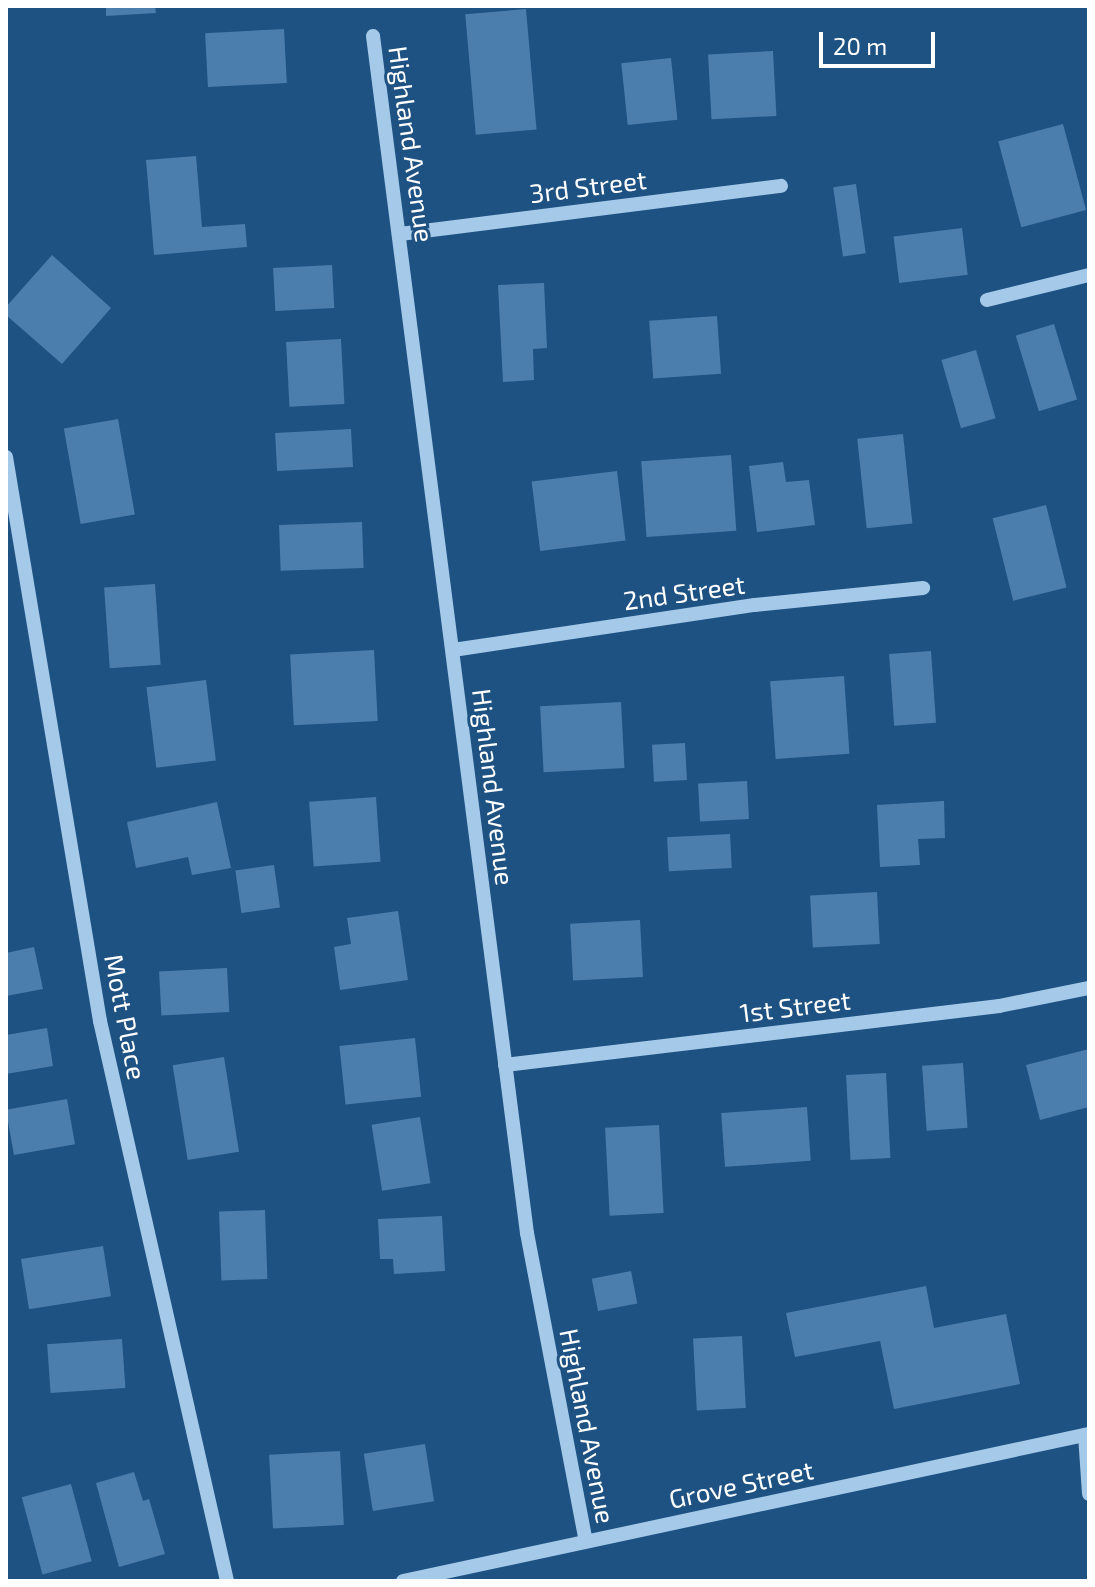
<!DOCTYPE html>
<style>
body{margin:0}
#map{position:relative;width:1095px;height:1587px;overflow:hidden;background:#1e5282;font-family:"Exo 2",sans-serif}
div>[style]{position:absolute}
.building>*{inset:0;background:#4b7ead;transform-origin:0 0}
.minor>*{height:14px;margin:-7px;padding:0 7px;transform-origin:7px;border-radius:7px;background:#a4c9e9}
span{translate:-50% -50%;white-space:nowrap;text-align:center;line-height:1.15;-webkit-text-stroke:6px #1e5282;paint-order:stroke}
.street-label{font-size:26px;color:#fff}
.frame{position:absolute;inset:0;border:8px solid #fff;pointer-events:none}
.scale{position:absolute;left:819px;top:32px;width:116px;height:36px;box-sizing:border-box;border:4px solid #fff;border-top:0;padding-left:10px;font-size:24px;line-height:28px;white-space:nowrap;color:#fff;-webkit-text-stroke:6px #1e5282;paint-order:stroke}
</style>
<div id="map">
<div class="building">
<i style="clip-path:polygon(106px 6px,155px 6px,156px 13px,106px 16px)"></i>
<i style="left:526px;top:9px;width:121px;height:61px;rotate:85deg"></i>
<i style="left:284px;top:29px;width:54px;height:79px;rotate:87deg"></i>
<i style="left:773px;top:51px;width:65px;height:65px;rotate:87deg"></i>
<i style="left:671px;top:58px;width:62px;height:50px;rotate:84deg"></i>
<i style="left:1063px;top:124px;width:89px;height:67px;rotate:75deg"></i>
<i style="clip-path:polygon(196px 156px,202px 227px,245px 224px,247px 247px,154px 255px,146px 160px)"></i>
<i style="left:856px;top:184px;width:70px;height:23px;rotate:82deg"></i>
<i style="left:962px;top:228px;width:47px;height:69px;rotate:83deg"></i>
<i style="clip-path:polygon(52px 255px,111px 308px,62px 364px,6px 315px,6px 307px)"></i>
<i style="left:332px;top:265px;width:43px;height:59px;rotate:87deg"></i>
<i style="clip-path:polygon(544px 283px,547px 348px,533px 349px,534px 380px,503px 382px,498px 285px)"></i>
<i style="left:717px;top:316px;width:58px;height:68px;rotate:86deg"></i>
<i style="left:1054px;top:324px;width:79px;height:40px;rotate:73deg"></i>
<i style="left:341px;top:339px;width:65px;height:55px;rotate:87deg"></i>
<i style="left:976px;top:350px;width:71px;height:36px;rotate:74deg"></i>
<i style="left:118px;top:419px;width:97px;height:55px;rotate:80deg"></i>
<i style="left:351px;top:429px;width:38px;height:76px;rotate:87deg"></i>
<i style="left:903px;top:434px;width:90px;height:46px;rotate:84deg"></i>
<i style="left:731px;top:455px;width:76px;height:90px;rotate:86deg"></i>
<i style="clip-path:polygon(783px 462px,786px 482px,809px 480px,815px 525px,757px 532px,749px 466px)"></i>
<i style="left:617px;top:471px;width:70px;height:86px;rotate:83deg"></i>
<i style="left:1046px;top:505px;width:85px;height:55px;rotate:76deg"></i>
<i style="left:362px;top:522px;width:46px;height:83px;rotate:88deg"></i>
<i style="left:155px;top:584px;width:81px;height:51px;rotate:86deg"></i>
<i style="left:374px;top:650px;width:71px;height:84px;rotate:87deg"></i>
<i style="left:931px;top:651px;width:72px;height:42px;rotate:86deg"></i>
<i style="left:844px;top:676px;width:78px;height:74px;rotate:86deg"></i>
<i style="left:206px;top:680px;width:81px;height:60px;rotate:83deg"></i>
<i style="left:621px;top:702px;width:66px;height:81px;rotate:87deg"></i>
<i style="left:685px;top:743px;width:37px;height:33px;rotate:87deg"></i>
<i style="left:747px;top:781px;width:38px;height:49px;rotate:87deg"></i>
<i style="left:376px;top:797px;width:65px;height:67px;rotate:86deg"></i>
<i style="clip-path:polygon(944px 801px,945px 838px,918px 839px,920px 865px,880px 867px,877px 805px)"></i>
<i style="clip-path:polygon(217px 802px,231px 868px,192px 875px,188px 857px,136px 868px,127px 822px)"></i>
<i style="left:730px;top:834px;width:34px;height:63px;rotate:87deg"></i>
<i style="left:274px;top:865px;width:43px;height:39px;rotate:82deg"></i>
<i style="left:877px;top:892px;width:52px;height:67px;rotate:87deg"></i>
<i style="clip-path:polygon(398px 911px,408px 980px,340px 990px,334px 947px,351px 944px,347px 918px)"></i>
<i style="left:640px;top:920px;width:57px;height:70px;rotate:87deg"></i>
<i style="clip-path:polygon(34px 947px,43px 989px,6px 996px,6px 953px)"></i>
<i style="left:227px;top:968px;width:44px;height:68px;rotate:87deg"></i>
<i style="clip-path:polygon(47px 1028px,53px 1066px,6px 1074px,6px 1035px)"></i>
<i style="left:415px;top:1038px;width:59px;height:76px;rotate:84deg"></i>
<i style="clip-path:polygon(1089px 1049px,1089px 1107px,1040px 1120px,1026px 1065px)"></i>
<i style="left:224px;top:1057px;width:96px;height:52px;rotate:81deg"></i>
<i style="left:963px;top:1063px;width:65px;height:41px;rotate:86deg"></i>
<i style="left:886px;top:1073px;width:85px;height:40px;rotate:87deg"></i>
<i style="left:67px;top:1099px;width:46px;height:62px;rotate:80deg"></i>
<i style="left:807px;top:1107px;width:54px;height:86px;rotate:86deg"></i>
<i style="left:420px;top:1117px;width:67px;height:49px;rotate:81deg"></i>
<i style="left:659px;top:1125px;width:88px;height:54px;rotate:87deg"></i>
<i style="left:265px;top:1210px;width:69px;height:46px;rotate:88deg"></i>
<i style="clip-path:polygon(442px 1216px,445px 1271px,394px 1274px,393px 1259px,380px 1259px,378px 1219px)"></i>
<i style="left:103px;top:1246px;width:51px;height:83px;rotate:81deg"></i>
<i style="left:631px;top:1271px;width:33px;height:40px;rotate:79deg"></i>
<i style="clip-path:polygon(926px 1286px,934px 1328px,1006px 1314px,1020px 1384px,894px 1409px,880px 1341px,795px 1357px,786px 1313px)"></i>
<i style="left:742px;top:1336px;width:72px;height:49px;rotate:87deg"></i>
<i style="left:122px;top:1339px;width:49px;height:75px;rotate:86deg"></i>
<i style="left:425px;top:1444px;width:58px;height:62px;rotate:81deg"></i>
<i style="left:340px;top:1451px;width:74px;height:71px;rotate:87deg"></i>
<i style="clip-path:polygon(134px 1472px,143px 1501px,149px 1499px,165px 1554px,119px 1567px,96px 1483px)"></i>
<i style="left:71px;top:1484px;width:80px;height:51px;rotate:75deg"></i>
</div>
<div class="minor">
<i style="left:373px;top:36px;width:1207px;rotate:82.67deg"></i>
<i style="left:527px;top:1233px;width:314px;rotate:79.2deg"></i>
<i style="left:400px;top:234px;width:384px;rotate:-7.2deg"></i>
<i style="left:987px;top:300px;width:105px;rotate:-13.8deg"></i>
<i style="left:6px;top:457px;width:572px;rotate:80.54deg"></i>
<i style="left:100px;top:1021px;width:574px;rotate:77.22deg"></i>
<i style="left:453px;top:650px;width:305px;rotate:-8.5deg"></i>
<i style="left:755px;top:605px;width:169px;rotate:-5.8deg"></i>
<i style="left:505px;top:1065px;width:498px;rotate:-6.8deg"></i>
<i style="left:999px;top:1006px;width:92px;rotate:-11.3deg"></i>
<i style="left:1085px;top:1435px;width:59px;rotate:86.1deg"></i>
<i style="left:403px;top:1581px;width:702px;rotate:-12.09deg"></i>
</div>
<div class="street-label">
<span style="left:412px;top:144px;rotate:82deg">Highland Avenue</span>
<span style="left:588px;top:186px;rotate:-7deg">3rd Street</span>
<span style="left:684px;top:592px;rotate:-8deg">2nd Street</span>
<span style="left:494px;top:787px;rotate:83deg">Highland Avenue</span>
<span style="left:795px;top:1006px;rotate:-7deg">1st Street</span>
<span style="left:126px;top:1017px;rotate:79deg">Mott Place</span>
<span style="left:588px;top:1426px;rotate:79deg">Highland Avenue</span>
<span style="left:741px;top:1484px;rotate:-12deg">Grove Street</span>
</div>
<div class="frame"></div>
<div class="scale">20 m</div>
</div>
